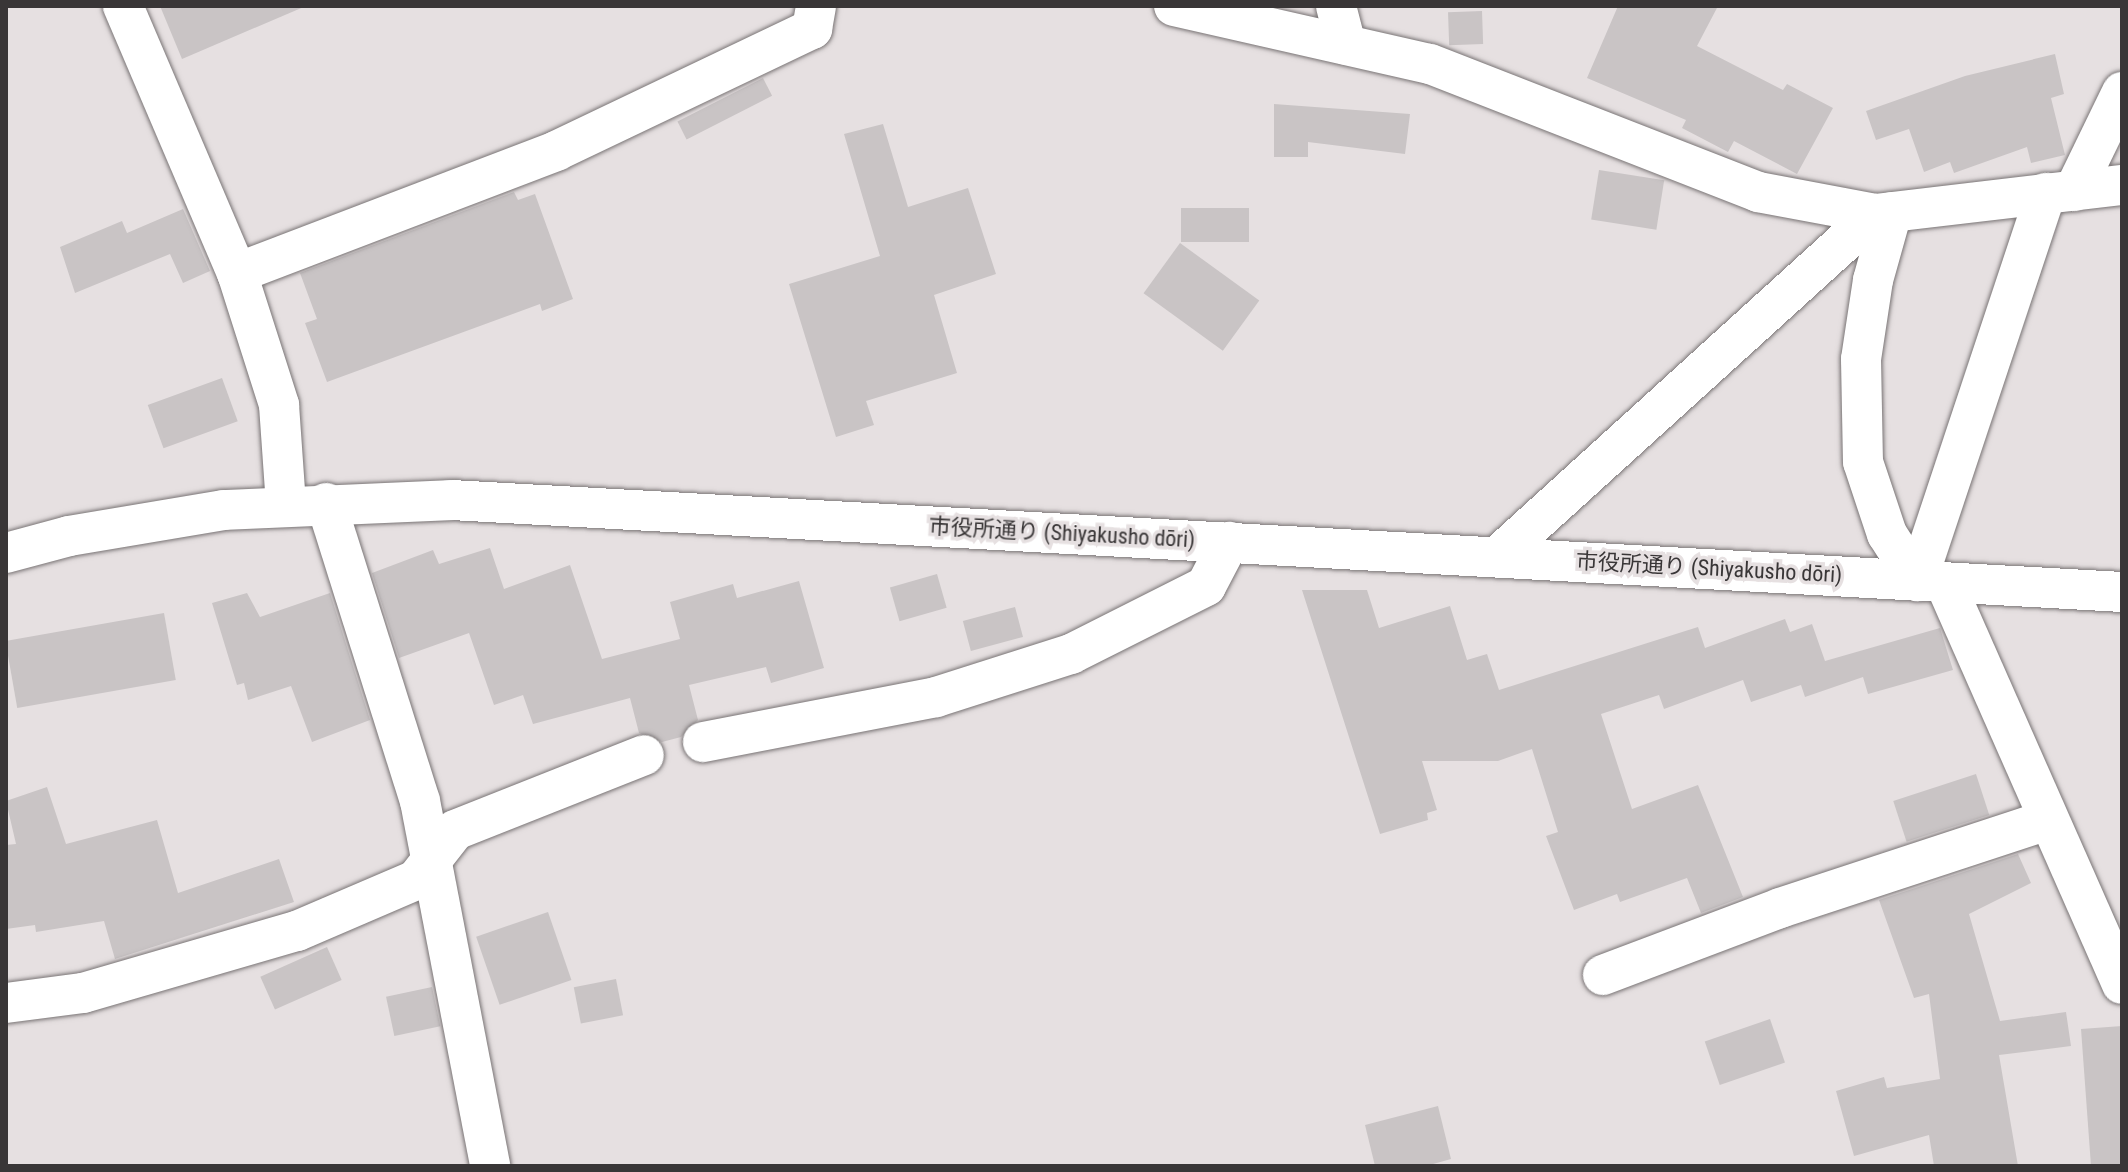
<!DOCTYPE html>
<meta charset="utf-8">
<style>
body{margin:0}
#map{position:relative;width:2128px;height:1172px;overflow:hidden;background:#e6e0e1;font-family:"Roboto Condensed","Noto Sans JP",sans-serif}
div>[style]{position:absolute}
.building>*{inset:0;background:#c9c4c5;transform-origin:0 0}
.roads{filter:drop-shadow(0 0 2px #797475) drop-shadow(0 0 2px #797475)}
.minor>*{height:40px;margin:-20px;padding:0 20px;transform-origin:20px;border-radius:20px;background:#fff}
span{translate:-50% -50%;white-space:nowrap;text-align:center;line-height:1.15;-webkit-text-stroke:7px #e6e0e1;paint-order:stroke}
.street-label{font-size:22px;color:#393637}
.frame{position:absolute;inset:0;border:8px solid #393637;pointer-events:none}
</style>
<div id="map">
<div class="building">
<i style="clip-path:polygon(160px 6px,306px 6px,182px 59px)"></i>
<i style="clip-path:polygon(1618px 6px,1718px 6px,1697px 46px,1783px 90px,1787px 84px,1833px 108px,1797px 174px,1734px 141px,1728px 152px,1682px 128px,1686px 120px,1587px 78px)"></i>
<i style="left:1482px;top:11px;width:33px;height:34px;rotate:88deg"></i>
<i style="clip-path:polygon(2055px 54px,2064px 94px,2051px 98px,2065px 155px,2031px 163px,2027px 147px,1954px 173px,1950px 162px,1924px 172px,1909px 129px,1876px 140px,1866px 111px,1965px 76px)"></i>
<i style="left:763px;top:78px;width:20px;height:96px;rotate:63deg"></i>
<i style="clip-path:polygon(1274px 104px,1410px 114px,1405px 154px,1308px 142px,1308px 157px,1274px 157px)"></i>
<i style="clip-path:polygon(883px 124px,908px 207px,968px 188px,996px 274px,934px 295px,957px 373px,866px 401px,874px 425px,836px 437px,789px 284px,880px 256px,844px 134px)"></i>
<i style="left:1599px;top:170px;width:66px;height:50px;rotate:9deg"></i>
<i style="clip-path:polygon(514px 192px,518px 200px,535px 194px,573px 299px,542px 311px,540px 304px,327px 382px,305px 323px,317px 319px,300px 273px)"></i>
<i style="left:1181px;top:208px;width:68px;height:34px"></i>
<i style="clip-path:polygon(183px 209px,210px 271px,183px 283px,170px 254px,75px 293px,60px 247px,122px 221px,127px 233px)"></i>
<i style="left:1180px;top:243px;width:98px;height:62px;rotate:36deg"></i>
<i style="left:222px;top:378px;width:46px;height:79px;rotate:70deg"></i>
<i style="clip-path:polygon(490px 548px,504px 589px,570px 565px,602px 659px,680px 639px,670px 602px,733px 584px,737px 598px,799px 581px,824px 668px,771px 683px,766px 667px,689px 685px,698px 720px,681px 737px,662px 742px,639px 733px,630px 698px,533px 724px,523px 695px,494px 705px,469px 633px,399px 658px,372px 573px,433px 550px,439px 564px)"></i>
<i style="left:937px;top:574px;width:35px;height:49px;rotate:74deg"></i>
<i style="clip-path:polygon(1302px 590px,1367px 590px,1379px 628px,1450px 606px,1467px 660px,1487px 654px,1499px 690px,1698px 627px,1705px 648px,1785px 619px,1790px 632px,1812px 624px,1825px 661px,1940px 628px,1953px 670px,1868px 694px,1863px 677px,1805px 697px,1801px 685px,1751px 702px,1743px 680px,1664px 709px,1659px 695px,1601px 714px,1632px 809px,1698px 785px,1743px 897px,1701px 913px,1687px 878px,1620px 902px,1617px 894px,1574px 910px,1546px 836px,1558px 832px,1532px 749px,1498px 761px,1422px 761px,1437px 810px,1427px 813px,1428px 820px,1380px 834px)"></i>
<i style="clip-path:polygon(247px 593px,260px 617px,330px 593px,370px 720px,312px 742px,291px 686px,248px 700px,244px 683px,237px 685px,212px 603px)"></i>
<i style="left:1015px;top:607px;width:31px;height:54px;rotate:75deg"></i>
<i style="left:164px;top:613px;width:68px;height:161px;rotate:80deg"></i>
<i style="left:1976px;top:774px;width:43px;height:87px;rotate:72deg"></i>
<i style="clip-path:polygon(47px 787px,66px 844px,157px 820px,178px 893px,279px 859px,294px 902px,115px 959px,104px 921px,36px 932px,35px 925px,6px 929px,6px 845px,16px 844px,6px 801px)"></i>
<i style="clip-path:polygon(2018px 854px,2031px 883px,1969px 914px,2000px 1021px,2066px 1012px,2071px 1046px,1999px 1055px,2018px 1166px,1934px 1166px,1929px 1135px,1854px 1156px,1836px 1091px,1884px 1077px,1887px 1088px,1940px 1079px,1929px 994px,1914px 998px,1879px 900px)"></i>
<i style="left:548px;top:912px;width:72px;height:76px;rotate:71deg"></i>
<i style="left:327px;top:947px;width:36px;height:73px;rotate:66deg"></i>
<i style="left:616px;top:979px;width:37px;height:43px;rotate:79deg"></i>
<i style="left:432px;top:987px;width:40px;height:47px;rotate:78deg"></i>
<i style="left:1770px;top:1019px;width:46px;height:69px;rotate:71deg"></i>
<i style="clip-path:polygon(2122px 1026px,2122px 1166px,2091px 1166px,2081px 1029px)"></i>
<i style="clip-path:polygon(1438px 1106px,1451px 1159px,1426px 1166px,1375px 1166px,1365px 1125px)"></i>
</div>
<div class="roads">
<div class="minor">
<i style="left:123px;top:6px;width:290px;rotate:66.9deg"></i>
<i style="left:237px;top:273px;width:139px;rotate:72.3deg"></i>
<i style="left:279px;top:405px;width:100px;rotate:86deg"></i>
<i style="left:1174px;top:6px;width:262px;rotate:12.8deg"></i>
<i style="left:1430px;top:64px;width:352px;rotate:21.3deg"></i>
<i style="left:1758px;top:192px;width:119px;rotate:10.6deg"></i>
<i style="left:1875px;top:214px;width:249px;rotate:-6.7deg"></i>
<i style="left:1336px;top:6px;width:40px;rotate:75.6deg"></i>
<i style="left:2074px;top:191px;width:110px;rotate:-64.1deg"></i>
<i style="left:1892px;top:212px;width:71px;rotate:105.6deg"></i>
<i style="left:1873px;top:280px;width:80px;rotate:98.6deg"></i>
<i style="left:1861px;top:359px;width:103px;rotate:88.9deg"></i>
<i style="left:1863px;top:462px;width:76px;rotate:71.6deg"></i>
<i style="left:1887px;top:534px;width:56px;rotate:57.4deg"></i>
<i style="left:237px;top:273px;width:342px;rotate:-20.9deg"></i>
<i style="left:556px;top:151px;width:284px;rotate:-25.5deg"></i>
<i style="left:812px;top:29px;width:23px;rotate:-80deg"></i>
<i style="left:326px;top:503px;width:312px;rotate:72.5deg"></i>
<i style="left:420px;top:801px;width:372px;rotate:79.1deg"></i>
<i style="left:6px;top:553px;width:65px;rotate:-15.1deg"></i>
<i style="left:69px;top:536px;width:157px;rotate:-9.5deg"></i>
<i style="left:224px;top:510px;width:227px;rotate:-2.5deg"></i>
<i style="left:451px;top:500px;width:1674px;rotate:3.15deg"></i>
<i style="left:1498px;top:556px;width:509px;rotate:-42.21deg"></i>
<i style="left:1917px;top:581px;width:409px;rotate:-71.6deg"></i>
<i style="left:1945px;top:583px;width:438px;rotate:66.2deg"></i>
<i style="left:703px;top:742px;width:237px;rotate:-10.9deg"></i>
<i style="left:936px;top:697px;width:142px;rotate:-17.7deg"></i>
<i style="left:1071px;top:654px;width:151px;rotate:-26.7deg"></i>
<i style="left:1206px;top:586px;width:50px;rotate:-62.4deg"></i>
<i style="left:1603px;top:975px;width:189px;rotate:-20.7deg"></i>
<i style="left:1780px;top:908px;width:281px;rotate:-18.2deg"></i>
<i style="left:6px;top:1003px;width:78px;rotate:-7.4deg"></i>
<i style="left:83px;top:993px;width:223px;rotate:-16.2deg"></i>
<i style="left:297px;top:931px;width:129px;rotate:-23.2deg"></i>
<i style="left:416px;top:880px;width:63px;rotate:-52deg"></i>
<i style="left:455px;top:830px;width:203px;rotate:-21.6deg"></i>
</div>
</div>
<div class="street-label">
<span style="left:1062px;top:533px;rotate:3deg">市役所通り (Shiyakusho dōri)</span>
<span style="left:1709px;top:568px;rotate:3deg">市役所通り (Shiyakusho dōri)</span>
</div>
<div class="frame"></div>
</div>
